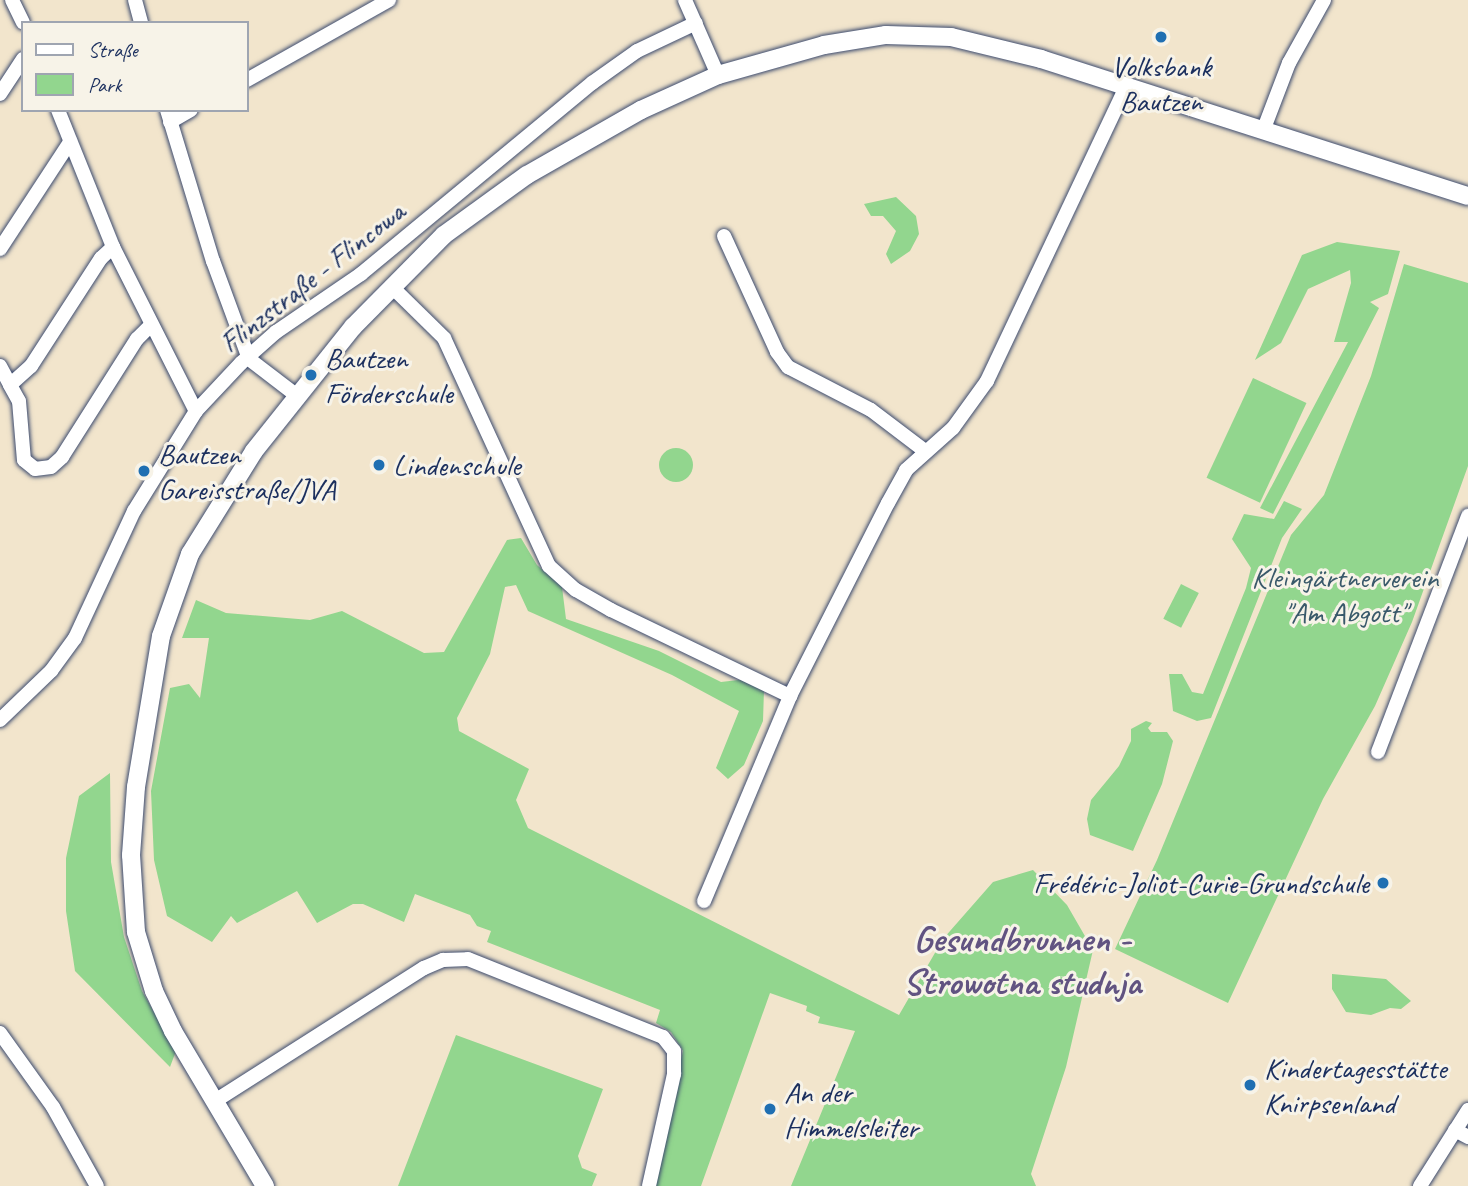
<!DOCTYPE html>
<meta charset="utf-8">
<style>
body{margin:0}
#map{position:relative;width:1468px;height:1186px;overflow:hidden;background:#f2e5cc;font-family:Caveat,sans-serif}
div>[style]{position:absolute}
.green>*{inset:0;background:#92d68e;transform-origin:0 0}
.round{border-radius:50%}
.roads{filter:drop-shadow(0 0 2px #3b4a6e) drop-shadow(0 0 2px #3b4a6e)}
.minor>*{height:14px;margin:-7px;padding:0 7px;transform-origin:7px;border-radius:7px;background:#fff}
.tertiary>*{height:18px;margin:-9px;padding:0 9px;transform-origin:9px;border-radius:9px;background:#fff}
.dots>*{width:19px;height:19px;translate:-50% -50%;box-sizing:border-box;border:4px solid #f7f3e8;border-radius:50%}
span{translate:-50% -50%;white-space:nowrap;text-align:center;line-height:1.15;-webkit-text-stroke:6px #f7f3e8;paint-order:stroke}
.poi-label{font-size:30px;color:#1b2f5e}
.left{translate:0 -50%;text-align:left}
.right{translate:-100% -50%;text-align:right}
.street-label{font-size:30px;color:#1b2f5e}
.park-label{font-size:30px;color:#39596a}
.district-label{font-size:37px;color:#615381;font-weight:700}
.legend{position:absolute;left:21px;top:21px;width:228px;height:91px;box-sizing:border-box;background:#f7f3e8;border:2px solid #9fa5b1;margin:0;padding:9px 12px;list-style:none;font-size:21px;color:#1b2f5e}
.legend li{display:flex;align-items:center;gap:14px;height:35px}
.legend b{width:35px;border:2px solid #9fa5b1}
</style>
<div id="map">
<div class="green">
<i style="clip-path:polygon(896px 197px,916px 216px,919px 234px,910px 251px,891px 264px,886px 254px,896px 231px,883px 216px,871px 216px,864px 204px)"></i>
<i style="clip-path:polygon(1337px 242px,1400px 251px,1388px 294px,1370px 302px,1379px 308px,1273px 514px,1260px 508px,1348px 342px,1334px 342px,1351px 283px,1350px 270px,1308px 289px,1281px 343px,1255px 360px,1302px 255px)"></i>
<i style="clip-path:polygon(1404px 264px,1468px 283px,1468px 466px,1412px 622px,1375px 706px,1323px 799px,1228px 1003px,1115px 949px,1157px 860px,1291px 535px,1324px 495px,1371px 376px)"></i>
<i style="left:1253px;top:378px;width:59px;height:110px;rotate:25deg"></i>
<i class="round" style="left:659px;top:448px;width:34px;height:34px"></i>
<i style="clip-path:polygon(1284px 501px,1302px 509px,1282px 538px,1211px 718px,1197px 721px,1173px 711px,1169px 674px,1182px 674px,1192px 692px,1203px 694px,1246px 588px,1251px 568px,1232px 539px,1244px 514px,1274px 519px)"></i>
<i style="clip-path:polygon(521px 538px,537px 565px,562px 587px,566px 619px,659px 651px,721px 682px,747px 679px,764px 690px,763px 721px,744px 765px,728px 779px,716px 768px,739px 711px,672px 675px,528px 611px,516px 585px,505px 587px,490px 654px,457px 718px,459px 731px,529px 769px,516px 800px,528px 828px,899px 1015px,943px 939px,993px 882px,1033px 870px,1067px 905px,1093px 950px,1066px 1067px,1031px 1174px,1036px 1186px,791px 1186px,855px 1031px,818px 1023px,820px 1017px,806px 1011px,807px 1006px,770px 993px,701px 1186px,652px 1186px,683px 1051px,671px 1032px,656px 1023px,660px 1010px,487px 942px,491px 931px,477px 926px,470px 915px,415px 894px,404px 922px,363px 904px,353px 904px,317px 923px,297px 891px,237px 923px,231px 916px,212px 942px,167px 916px,154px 860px,151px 791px,170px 688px,189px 684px,200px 698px,209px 638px,182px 638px,196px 600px,226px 613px,310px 620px,342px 611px,424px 653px,444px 652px,507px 540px)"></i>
<i style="left:1181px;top:584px;width:20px;height:39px;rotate:27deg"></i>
<i style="clip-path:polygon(1146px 721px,1152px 723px,1148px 728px,1151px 732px,1167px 732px,1173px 741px,1162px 784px,1133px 851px,1090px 835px,1087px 819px,1091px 800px,1119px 766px,1131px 741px,1131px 729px)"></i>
<i style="clip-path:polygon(110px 773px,111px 862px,124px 937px,142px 991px,176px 1051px,170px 1067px,75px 971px,66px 911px,66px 858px,79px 796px)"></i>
<i style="clip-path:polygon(1332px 974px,1386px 979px,1411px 1001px,1401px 1009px,1390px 1008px,1371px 1015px,1346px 1012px,1332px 989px)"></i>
<i style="clip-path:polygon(456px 1035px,603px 1089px,578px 1156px,582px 1168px,597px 1174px,592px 1186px,398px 1186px)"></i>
</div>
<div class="roads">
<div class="minor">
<i style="left:12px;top:0;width:25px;rotate:64deg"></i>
<i style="left:135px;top:0;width:24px;rotate:75deg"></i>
<i style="left:685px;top:0;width:82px;rotate:66.3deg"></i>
<i style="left:247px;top:80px;width:163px;rotate:-29.4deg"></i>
<i style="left:0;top:94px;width:42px;rotate:-56.7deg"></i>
<i style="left:58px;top:110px;width:148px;rotate:68.1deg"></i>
<i style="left:113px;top:247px;width:184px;rotate:63.2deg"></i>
<i style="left:167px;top:110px;width:158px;rotate:73.1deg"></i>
<i style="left:213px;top:261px;width:104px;rotate:69.8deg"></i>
<i style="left:249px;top:359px;width:59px;rotate:37.5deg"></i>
<i style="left:170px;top:122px;width:24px;rotate:-30deg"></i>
<i style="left:1263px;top:131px;width:73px;rotate:-69.1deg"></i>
<i style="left:1289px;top:63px;width:72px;rotate:-60.9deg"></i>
<i style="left:724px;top:236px;width:128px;rotate:65.4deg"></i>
<i style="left:777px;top:352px;width:19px;rotate:54deg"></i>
<i style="left:788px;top:367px;width:93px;rotate:27.4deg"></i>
<i style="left:871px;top:410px;width:68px;rotate:37.2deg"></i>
<i style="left:113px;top:247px;width:16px;rotate:137deg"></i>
<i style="left:101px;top:258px;width:129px;rotate:122.9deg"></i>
<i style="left:31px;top:366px;width:28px;rotate:138deg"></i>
<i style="left:10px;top:385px;width:18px;rotate:61deg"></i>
<i style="left:19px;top:401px;width:59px;rotate:85.2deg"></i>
<i style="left:24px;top:460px;width:14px;rotate:39deg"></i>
<i style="left:35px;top:469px;width:16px;rotate:-7deg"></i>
<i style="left:51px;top:467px;width:15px;rotate:-42deg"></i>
<i style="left:62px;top:457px;width:140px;rotate:-57.6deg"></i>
<i style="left:137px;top:339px;width:20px;rotate:-45deg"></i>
<i style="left:0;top:249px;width:128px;rotate:-56.8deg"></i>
<i style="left:392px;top:287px;width:73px;rotate:44.4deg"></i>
<i style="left:444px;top:338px;width:251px;rotate:65.3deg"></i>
<i style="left:549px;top:566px;width:36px;rotate:42deg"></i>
<i style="left:576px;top:590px;width:40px;rotate:29.7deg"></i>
<i style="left:611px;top:610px;width:199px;rotate:25.7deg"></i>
<i style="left:0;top:366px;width:21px;rotate:62deg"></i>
<i style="left:0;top:720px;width:71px;rotate:-43.9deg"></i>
<i style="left:51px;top:671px;width:41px;rotate:-54deg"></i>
<i style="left:75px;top:638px;width:140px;rotate:-65.1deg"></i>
<i style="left:134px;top:511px;width:118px;rotate:-58.2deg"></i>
<i style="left:196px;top:411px;width:66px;rotate:-46.8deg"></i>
<i style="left:241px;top:363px;width:47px;rotate:-41.5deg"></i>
<i style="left:276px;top:332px;width:103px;rotate:-34.3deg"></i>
<i style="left:361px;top:274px;width:300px;rotate:-39.6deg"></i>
<i style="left:592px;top:83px;width:55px;rotate:-35.4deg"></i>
<i style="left:637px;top:51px;width:65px;rotate:-25.4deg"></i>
<i style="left:1378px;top:752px;width:253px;rotate:-69.1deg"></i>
<i style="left:704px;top:901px;width:222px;rotate:-67.2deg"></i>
<i style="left:790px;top:696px;width:216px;rotate:-63.1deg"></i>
<i style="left:888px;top:503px;width:38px;rotate:-61deg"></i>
<i style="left:906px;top:470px;width:63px;rotate:-41.8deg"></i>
<i style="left:953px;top:428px;width:58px;rotate:-54.1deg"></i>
<i style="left:987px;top:381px;width:325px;rotate:-64.7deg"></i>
<i style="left:0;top:1033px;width:91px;rotate:54.4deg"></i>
<i style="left:53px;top:1107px;width:90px;rotate:60.9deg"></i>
<i style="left:215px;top:1101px;width:248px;rotate:-32.5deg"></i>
<i style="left:424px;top:968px;width:21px;rotate:-23deg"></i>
<i style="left:443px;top:960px;width:25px;rotate:-2deg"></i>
<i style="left:468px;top:959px;width:210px;rotate:21.8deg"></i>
<i style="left:663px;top:1037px;width:18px;rotate:52deg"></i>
<i style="left:674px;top:1051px;width:23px;rotate:90deg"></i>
<i style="left:674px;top:1074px;width:115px;rotate:102.6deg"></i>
<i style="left:1455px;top:1130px;width:15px;rotate:28deg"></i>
<i style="left:1420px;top:1186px;width:90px;rotate:-57.7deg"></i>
</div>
<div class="tertiary">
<i style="left:265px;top:1186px;width:180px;rotate:-120.7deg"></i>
<i style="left:173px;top:1031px;width:44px;rotate:-115.4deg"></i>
<i style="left:154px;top:991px;width:62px;rotate:-107deg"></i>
<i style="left:136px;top:932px;width:77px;rotate:-93.7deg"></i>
<i style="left:131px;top:855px;width:68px;rotate:-85.8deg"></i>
<i style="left:136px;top:787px;width:153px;rotate:-80.6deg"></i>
<i style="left:161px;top:636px;width:87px;rotate:-70.5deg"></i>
<i style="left:190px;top:554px;width:121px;rotate:-58.1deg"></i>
<i style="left:254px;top:451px;width:159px;rotate:-51.4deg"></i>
<i style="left:353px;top:327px;width:129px;rotate:-45.3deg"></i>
<i style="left:444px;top:235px;width:102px;rotate:-35.9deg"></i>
<i style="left:527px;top:175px;width:131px;rotate:-29.7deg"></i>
<i style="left:641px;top:110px;width:85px;rotate:-24.4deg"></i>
<i style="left:718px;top:75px;width:110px;rotate:-15.8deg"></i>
<i style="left:824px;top:45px;width:63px;rotate:-9.2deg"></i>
<i style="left:886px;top:35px;width:65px;rotate:1.8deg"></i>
<i style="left:951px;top:37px;width:93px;rotate:13.7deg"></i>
<i style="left:1041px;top:59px;width:448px;rotate:17.8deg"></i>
</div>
</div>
<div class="dots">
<i style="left:1161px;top:37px;background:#1f6fb2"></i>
<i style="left:311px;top:375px;background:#1f6fb2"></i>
<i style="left:379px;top:465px;background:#1f6fb2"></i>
<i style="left:144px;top:471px;background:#1f6fb2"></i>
<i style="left:1383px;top:883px;background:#1f6fb2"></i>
<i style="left:1250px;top:1085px;background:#1f6fb2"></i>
<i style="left:770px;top:1109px;background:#1f6fb2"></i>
</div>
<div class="poi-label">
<span style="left:1161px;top:83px">Volksbank<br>Bautzen</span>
<span class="left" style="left:325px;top:375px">Bautzen<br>Förderschule</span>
<span class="left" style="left:158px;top:471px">Bautzen<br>Gareisstraße/JVA</span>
<span class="left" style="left:393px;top:465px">Lindenschule</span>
<span class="right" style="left:1369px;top:883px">Frédéric-Joliot-Curie-Grundschule</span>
<span class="left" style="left:1264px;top:1085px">Kindertagesstätte<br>Knirpsenland</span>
<span class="left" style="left:784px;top:1109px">An der<br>Himmelsleiter</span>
</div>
<div class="street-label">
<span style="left:312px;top:277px;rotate:-38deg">Flinzstraße - Flincowa</span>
</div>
<div class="park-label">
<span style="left:1345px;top:594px">Kleingärtnerverein<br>"Am Abgott"</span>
</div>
<div class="district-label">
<span style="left:1022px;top:961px">Gesundbrunnen -<br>Strowotna studnja</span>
</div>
<ul class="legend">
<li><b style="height:9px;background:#fff"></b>Straße</li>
<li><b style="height:19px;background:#92d68e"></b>Park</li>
</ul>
</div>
